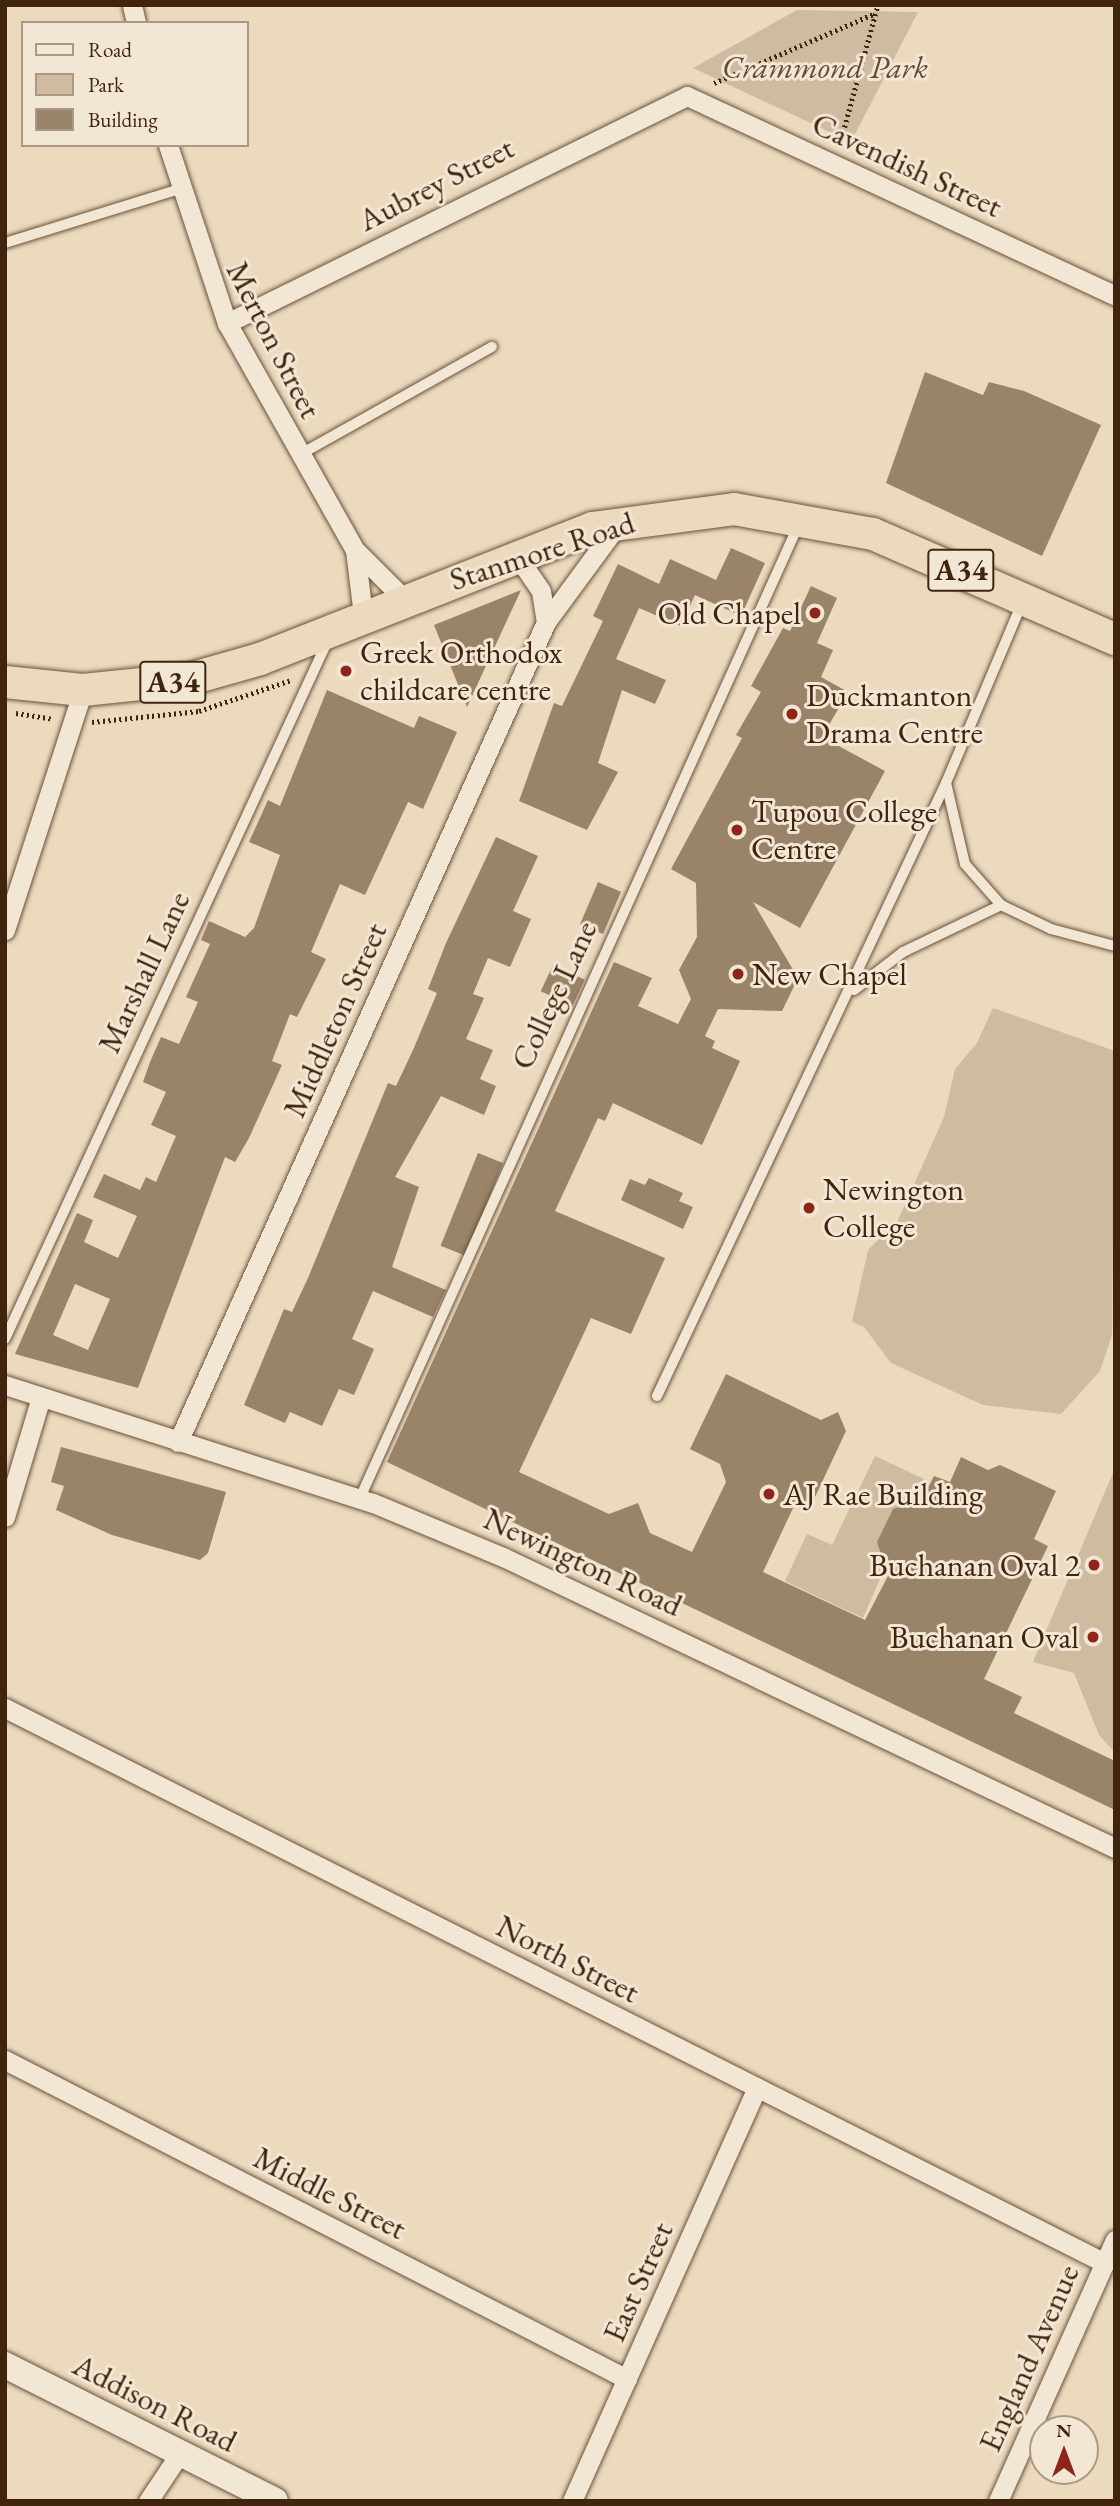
<!DOCTYPE html>
<style>
body{margin:0}
#map{position:relative;width:1120px;height:2506px;overflow:hidden;background:#ebdabe;font-family:"EB Garamond",serif}
div>[style]{position:absolute}
.green>*{inset:0;background:#cebba0}
.building>*{inset:0;background:#998369;transform-origin:0 0}
.path>*{height:4.5px;margin-top:-2.25px;transform-origin:0;background:repeating-linear-gradient(90deg,#41240d 0 2px,transparent 0 5.5px)}
.roads{filter:drop-shadow(0 0 2px #6c5239) drop-shadow(0 0 2px #6c5239)}
.service>*{height:10px;margin:-5px;padding:0 5px;transform-origin:5px;border-radius:5px;background:#f2e7d5}
.minor>*{height:19px;margin:-9.5px;padding:0 9.5px;transform-origin:9.5px;border-radius:9.5px;background:#f2e7d5}
.secondary>*{height:26px;margin:-13px;padding:0 13px;transform-origin:13px;border-radius:13px;background:#f2e7d5}
.trunk>*{height:32px;margin:-16px;padding:0 16px;transform-origin:16px;border-radius:16px;background:#ebdabe}
.dots>*{width:19px;height:19px;translate:-50% -50%;box-sizing:border-box;border:4px solid #f2e7d5;border-radius:50%}
span{translate:-50% -50%;white-space:nowrap;text-align:center;line-height:1.15;-webkit-text-stroke:6px #f2e7d5;paint-order:stroke}
.shield-label span{padding:2px 5px;background:#f2e7d5;border:2px solid;border-radius:5px;-webkit-text-stroke-width:0}
.shield-label{font-size:30px;color:#41240d;font-weight:700}
.park-label{font-size:32px;color:#644a32;font-style:italic}
.street-label{font-size:32px;color:#41240d}
.poi-label{font-size:32px;color:#41240d}
.right{translate:-100% -50%;text-align:right}
.left{translate:0 -50%;text-align:left}
.frame{position:absolute;inset:0;border:7px solid #41240d;pointer-events:none}
.legend{position:absolute;left:21px;top:21px;width:228px;height:126px;box-sizing:border-box;background:#f2e7d5;border:2px solid #ab9985;margin:0;padding:9px 12px;list-style:none;font-size:21px;color:#41240d}
.legend li{display:flex;align-items:center;gap:14px;height:35px}
.legend b{width:35px;border:2px solid #ab9985}
.north{position:absolute;left:1029px;top:2415px;width:70px;height:70px;box-sizing:border-box;background:#f2e7d5;border:2px solid #ab9985;border-radius:50%;rotate:0deg;font-size:19px;font-weight:700;line-height:28px;text-align:center;color:#41240d}
.north::after{content:'';display:block;margin:auto;width:24px;height:32px;background:#8f2418;clip-path:polygon(50% 0,100% 100%,50% 72%,0 100%)}
</style>
<div id="map">
<div class="green">
<i style="clip-path:polygon(797px 10px,918px 12px,851px 142px,693px 68px)"></i>
<i style="clip-path:polygon(993px 1008px,1115px 1051px,1112px 1335px,1100px 1371px,1061px 1414px,983px 1405px,891px 1363px,864px 1327px,852px 1322px,868px 1250px,898px 1220px,944px 1117px,955px 1069px,977px 1043px)"></i>
<i style="clip-path:polygon(875px 1456px,924px 1479px,863px 1618px,785px 1581px,807px 1534px,832px 1545px)"></i>
<i style="clip-path:polygon(1115px 1468px,1115px 1753px,1099px 1735px,1074px 1673px,1033px 1662px)"></i>
</div>
<div class="building">
<i style="clip-path:polygon(925px 372px,983px 395px,989px 382px,1024px 391px,1101px 425px,1042px 556px,886px 483px)"></i>
<i style="clip-path:polygon(731px 548px,765px 563px,741px 616px,695px 595px,681px 626px,639px 608px,616px 659px,666px 680px,655px 704px,622px 690px,598px 763px,618px 772px,587px 830px,519px 801px,554px 703px,562px 706px,603px 621px,593px 616px,618px 564px,659px 584px,670px 559px,716px 580px)"></i>
<i style="clip-path:polygon(811px 586px,837px 598px,817px 643px,833px 650px,821px 677px,848px 692px,822px 737px,885px 771px,800px 928px,753px 902px,798px 978px,782px 1011px,718px 1009px,705px 1036px,715px 1041px,712px 1048px,740px 1061px,702px 1145px,613px 1103px,605px 1121px,598px 1118px,555px 1211px,665px 1258px,631px 1334px,591px 1318px,519px 1472px,609px 1514px,638px 1503px,650px 1533px,692px 1552px,726px 1482px,720px 1464px,690px 1449px,726px 1374px,821px 1420px,838px 1412px,846px 1431px,808px 1512px,794px 1506px,763px 1572px,865px 1620px,888px 1576px,877px 1542px,893px 1509px,922px 1499px,934px 1476px,950px 1482px,961px 1457px,988px 1470px,1000px 1465px,1056px 1491px,1034px 1539px,1048px 1546px,984px 1679px,1022px 1697px,1014px 1713px,1115px 1761px,1115px 1810px,387px 1462px,614px 962px,652px 978px,638px 1006px,678px 1024px,691px 999px,679px 970px,697px 937px,696px 883px,671px 869px,742px 738px,736px 735px,761px 692px,751px 686px,783px 628px,790px 631px)"></i>
<i style="clip-path:polygon(521px 590px,467px 707px,434px 625px)"></i>
<i style="clip-path:polygon(evenodd,327px 690px,414px 728px,419px 716px,457px 732px,423px 809px,408px 802px,365px 895px,340px 884px,311px 952px,326px 959px,297px 1017px,290px 1014px,272px 1061px,282px 1065px,249px 1138px,235px 1162px,225px 1157px,138px 1388px,15px 1354px,77px 1213px,93px 1220px,84px 1242px,118px 1258px,137px 1216px,93px 1197px,104px 1174px,140px 1190px,146px 1177px,156px 1182px,176px 1136px,151px 1125px,166px 1092px,143px 1082px,150px 1062px,161px 1037px,179px 1044px,198px 1002px,186px 997px,210px 944px,201px 940px,209px 921px,245px 937px,254px 928px,280px 855px,249px 842px,268px 800px,280px 806px,327px 690px,75px 1284px,110px 1299px,88px 1350px,53px 1335px,75px 1284px)"></i>
<i style="clip-path:polygon(496px 837px,538px 856px,513px 911px,531px 919px,510px 967px,488px 958px,473px 994px,484px 998px,466px 1039px,493px 1050px,480px 1079px,496px 1086px,484px 1115px,441px 1096px,395px 1177px,419px 1187px,392px 1267px,446px 1290px,433px 1317px,373px 1291px,352px 1339px,374px 1349px,354px 1395px,339px 1389px,322px 1426px,290px 1412px,285px 1423px,244px 1405px,284px 1309px,292px 1312px,308px 1278px,388px 1083px,396px 1086px,413px 1050px,437px 993px,428px 989px,446px 943px)"></i>
<i style="left:598px;top:882px;width:25px;height:46px;rotate:23deg"></i>
<i style="left:553px;top:965px;width:35px;height:29px;rotate:25deg"></i>
<i style="left:478px;top:1153px;width:27px;height:100px;rotate:22deg"></i>
<i style="clip-path:polygon(649px 1178px,683px 1193px,679px 1201px,693px 1207px,683px 1229px,621px 1200px,630px 1179px,645px 1185px)"></i>
<i style="clip-path:polygon(61px 1447px,226px 1492px,208px 1553px,200px 1560px,112px 1535px,56px 1510px,64px 1486px,51px 1482px)"></i>
</div>
<div class="path">
<i style="left:714px;top:83px;width:176px;rotate:-23.4deg"></i>
<i style="left:840px;top:143px;width:140px;rotate:-74.7deg"></i>
<i style="left:16px;top:713px;width:36px;rotate:9deg"></i>
<i style="left:92px;top:722px;width:108px;rotate:-5.9deg"></i>
<i style="left:199px;top:711px;width:97px;rotate:-18.6deg"></i>
</div>
<div class="roads">
<div class="service">
<i style="left:5px;top:243px;width:182px;rotate:-17.2deg"></i>
<i style="left:301px;top:454px;width:219px;rotate:-29.3deg"></i>
<i style="left:1022px;top:603px;width:195px;rotate:112.9deg"></i>
<i style="left:946px;top:783px;width:83px;rotate:76.8deg"></i>
<i style="left:965px;top:864px;width:55px;rotate:48.7deg"></i>
<i style="left:1001px;top:905px;width:55px;rotate:25.6deg"></i>
<i style="left:1051px;top:929px;width:66px;rotate:14.9deg"></i>
<i style="left:854px;top:990px;width:62px;rotate:-37.8deg"></i>
<i style="left:903px;top:952px;width:109px;rotate:-25.6deg"></i>
<i style="left:5px;top:1339px;width:770px;rotate:-65.2deg"></i>
<i style="left:657px;top:1396px;width:678px;rotate:-64.76deg"></i>
<i style="left:360px;top:1498px;width:1068px;rotate:-65.74deg"></i>
</div>
<div class="minor">
<i style="left:132px;top:5px;width:18px;rotate:77deg"></i>
<i style="left:168px;top:145px;width:188px;rotate:71.7deg"></i>
<i style="left:227px;top:323px;width:261px;rotate:60.6deg"></i>
<i style="left:355px;top:550px;width:69px;rotate:45deg"></i>
<i style="left:227px;top:323px;width:513px;rotate:-26.27deg"></i>
<i style="left:687px;top:96px;width:472px;rotate:25deg"></i>
<i style="left:355px;top:550px;width:65px;rotate:83deg"></i>
<i style="left:517px;top:556px;width:42px;rotate:55.6deg"></i>
<i style="left:541px;top:591px;width:31px;rotate:81deg"></i>
<i style="left:5px;top:930px;width:252px;rotate:-72deg"></i>
<i style="left:5px;top:1385px;width:386px;rotate:17.8deg"></i>
<i style="left:373px;top:1503px;width:141px;rotate:22.6deg"></i>
<i style="left:503px;top:1557px;width:678px;rotate:25.43deg"></i>
<i style="left:178px;top:1442px;width:899px;rotate:-65.83deg"></i>
<i style="left:546px;top:622px;width:122px;rotate:-53.7deg"></i>
<i style="left:5px;top:1517px;width:125px;rotate:-73.3deg"></i>
<i style="left:5px;top:1708px;width:1232px;rotate:26.77deg"></i>
<i style="left:5px;top:2060px;width:699px;rotate:27.15deg"></i>
<i style="left:148px;top:2501px;width:58px;rotate:-56.3deg"></i>
<i style="left:572px;top:2501px;width:453px;rotate:-65.9deg"></i>
<i style="left:998px;top:2501px;width:286px;rotate:-65.9deg"></i>
</div>
<div class="secondary">
<i style="left:5px;top:2365px;width:302px;rotate:26.7deg"></i>
</div>
<div class="trunk">
<i style="left:5px;top:682px;width:78px;rotate:5.9deg"></i>
<i style="left:83px;top:690px;width:108px;rotate:-5.9deg"></i>
<i style="left:190px;top:679px;width:73px;rotate:-15.9deg"></i>
<i style="left:260px;top:659px;width:357px;rotate:-21.5deg"></i>
<i style="left:592px;top:528px;width:143px;rotate:-7.6deg"></i>
<i style="left:734px;top:509px;width:141px;rotate:10.2deg"></i>
<i style="left:873px;top:534px;width:264px;rotate:23.5deg"></i>
</div>
</div>
<div class="dots">
<i style="left:815px;top:613px;background:#8f2418"></i>
<i style="left:346px;top:671px;background:#8f2418"></i>
<i style="left:792px;top:714px;background:#8f2418"></i>
<i style="left:737px;top:830px;background:#8f2418"></i>
<i style="left:738px;top:974px;background:#8f2418"></i>
<i style="left:809px;top:1208px;background:#8f2418"></i>
<i style="left:769px;top:1494px;background:#8f2418"></i>
<i style="left:1094px;top:1565px;background:#8f2418"></i>
<i style="left:1093px;top:1637px;background:#8f2418"></i>
</div>
<div class="shield-label">
<span style="left:961px;top:570px">A34</span>
<span style="left:173px;top:682px">A34</span>
</div>
<div class="park-label">
<span style="left:825px;top:67px">Crammond Park</span>
</div>
<div class="street-label">
<span style="left:907px;top:165px;rotate:25deg">Cavendish Street</span>
<span style="left:436px;top:184px;rotate:-27deg">Aubrey Street</span>
<span style="left:274px;top:340px;rotate:63deg">Merton Street</span>
<span style="left:542px;top:551px;rotate:-18deg">Stanmore Road</span>
<span style="left:144px;top:972px;rotate:-65deg">Marshall Lane</span>
<span style="left:554px;top:995px;rotate:-65deg">College Lane</span>
<span style="left:335px;top:1020px;rotate:-66deg">Middleton Street</span>
<span style="left:583px;top:1562px;rotate:25deg">Newington Road</span>
<span style="left:568px;top:1959px;rotate:27deg">North Street</span>
<span style="left:330px;top:2193px;rotate:27deg">Middle Street</span>
<span style="left:638px;top:2282px;rotate:-66deg">East Street</span>
<span style="left:1029px;top:2358px;rotate:-66deg">England Avenue</span>
<span style="left:155px;top:2403px;rotate:27deg">Addison Road</span>
</div>
<div class="poi-label">
<span class="right" style="left:801px;top:613px">Old Chapel</span>
<span class="left" style="left:360px;top:671px">Greek Orthodox<br>childcare centre</span>
<span class="left" style="left:806px;top:714px">Duckmanton<br>Drama Centre</span>
<span class="left" style="left:751px;top:830px">Tupou College<br>Centre</span>
<span class="left" style="left:752px;top:974px">New Chapel</span>
<span class="left" style="left:823px;top:1208px">Newington<br>College</span>
<span class="left" style="left:783px;top:1494px">AJ Rae Building</span>
<span class="right" style="left:1080px;top:1565px">Buchanan Oval 2</span>
<span class="right" style="left:1079px;top:1637px">Buchanan Oval</span>
</div>
<div class="frame"></div>
<ul class="legend">
<li><b style="height:9px;background:#f2e7d5"></b>Road</li>
<li><b style="height:19px;background:#cebba0"></b>Park</li>
<li><b style="height:19px;background:#998369"></b>Building</li>
</ul>
<div class="north">N</div>
</div>
